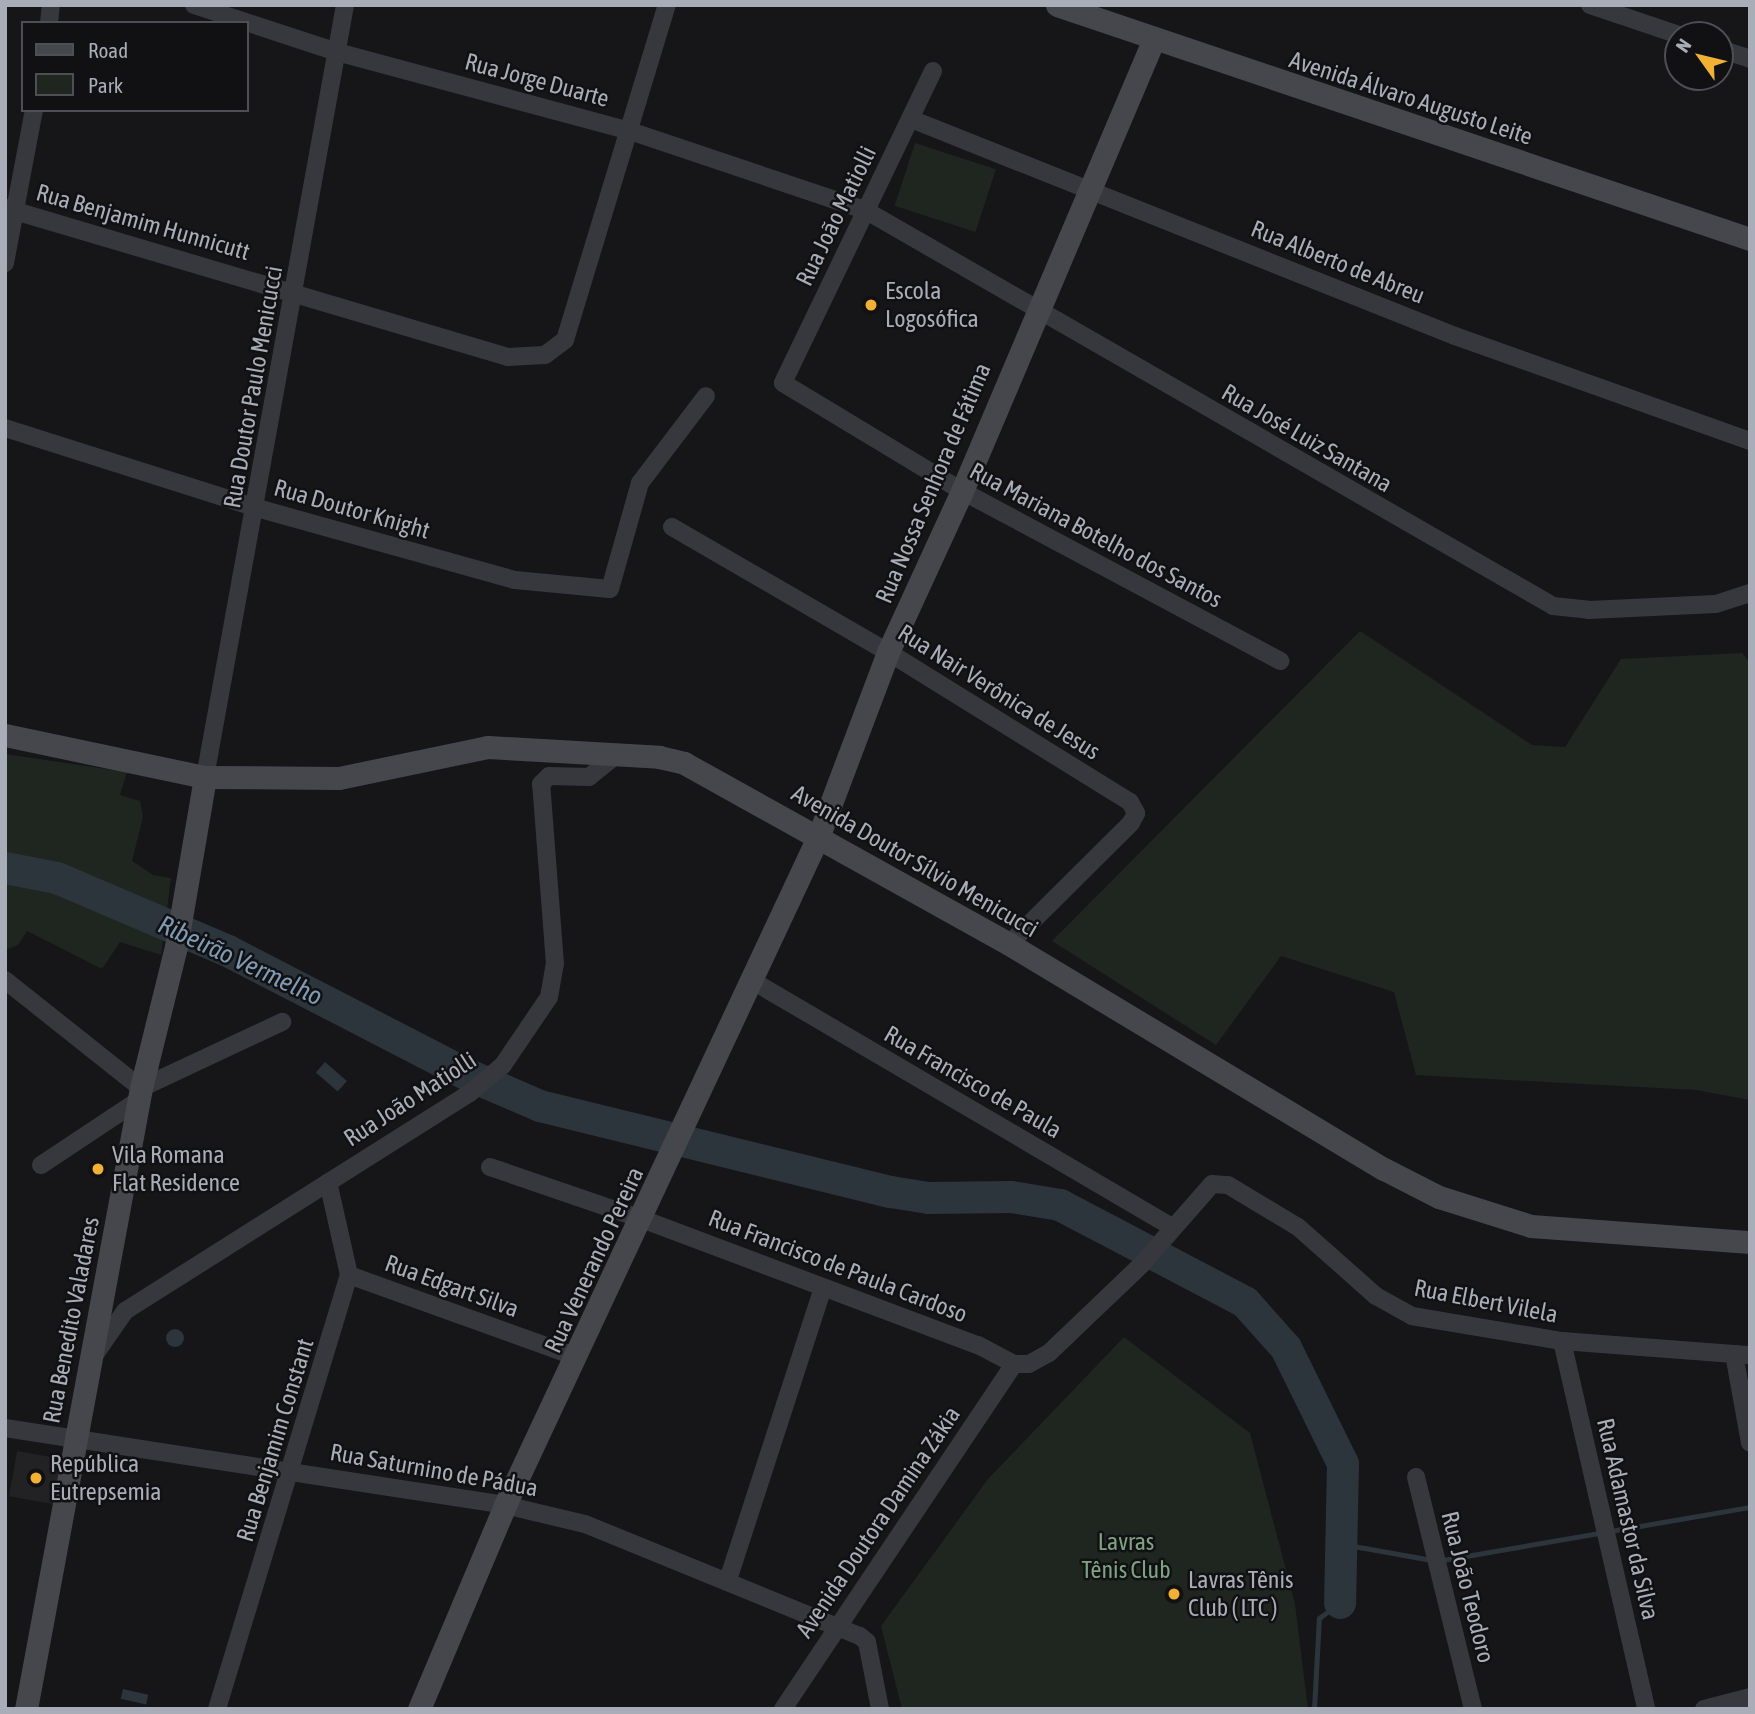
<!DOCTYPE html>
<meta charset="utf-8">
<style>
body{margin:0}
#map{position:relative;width:1755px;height:1714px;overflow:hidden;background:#161618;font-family:"Asap Condensed",sans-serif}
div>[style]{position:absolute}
.built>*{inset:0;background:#222225;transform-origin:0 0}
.green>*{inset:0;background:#1e261f;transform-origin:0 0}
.water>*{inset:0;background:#2c353c;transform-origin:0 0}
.round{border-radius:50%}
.stream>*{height:5px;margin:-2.5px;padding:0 2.5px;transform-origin:2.5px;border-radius:2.5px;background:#2c353c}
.river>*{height:32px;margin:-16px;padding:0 16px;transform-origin:16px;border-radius:16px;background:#2c353c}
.street>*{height:18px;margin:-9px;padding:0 9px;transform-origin:9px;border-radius:9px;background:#37383d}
.secondary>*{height:23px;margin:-11.5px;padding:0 11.5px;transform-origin:11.5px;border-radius:11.5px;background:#45474d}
.dots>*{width:19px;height:19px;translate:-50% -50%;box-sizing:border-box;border:4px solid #111113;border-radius:50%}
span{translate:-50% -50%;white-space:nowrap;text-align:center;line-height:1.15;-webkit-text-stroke:5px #111113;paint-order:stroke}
.street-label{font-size:24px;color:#a8adb8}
.poi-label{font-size:24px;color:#a8adb8}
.left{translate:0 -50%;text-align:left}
.park-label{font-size:24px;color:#7fa381}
.water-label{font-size:26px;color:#7f9bb3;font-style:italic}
.frame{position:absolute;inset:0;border:7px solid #a8adb8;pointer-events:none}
.legend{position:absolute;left:21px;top:21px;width:228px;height:91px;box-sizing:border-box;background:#111113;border:2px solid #4d4f55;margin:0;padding:9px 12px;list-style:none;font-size:21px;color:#a8adb8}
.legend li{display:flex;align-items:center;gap:14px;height:35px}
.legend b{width:35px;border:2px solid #4d4f55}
.north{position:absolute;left:1664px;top:21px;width:70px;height:70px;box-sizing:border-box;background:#111113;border:2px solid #4d4f55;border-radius:50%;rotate:304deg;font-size:19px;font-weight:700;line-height:28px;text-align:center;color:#a8adb8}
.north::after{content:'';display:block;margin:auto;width:24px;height:32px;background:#f2b134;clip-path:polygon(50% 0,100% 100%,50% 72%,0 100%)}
</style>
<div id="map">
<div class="built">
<i style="left:17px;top:1451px;width:47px;height:46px;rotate:10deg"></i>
</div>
<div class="green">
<i style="left:915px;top:143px;width:85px;height:66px;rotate:18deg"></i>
<i style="clip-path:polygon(1360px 631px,1532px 745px,1565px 747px,1621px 659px,1742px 653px,1750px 663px,1750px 1100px,1696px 1090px,1416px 1075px,1394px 992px,1281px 956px,1216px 1045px,1052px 941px)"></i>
<i style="clip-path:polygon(5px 754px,127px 772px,120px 795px,140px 801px,143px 817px,132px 861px,153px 875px,171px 878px,161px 955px,120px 942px,102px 969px,27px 931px,18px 945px,5px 950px)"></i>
<i style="clip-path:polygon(1124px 1337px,1250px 1433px,1295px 1604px,1308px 1709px,902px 1709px,881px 1626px,988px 1479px)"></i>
</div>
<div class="water">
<i style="left:325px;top:1062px;width:29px;height:14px;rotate:41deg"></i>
<i class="round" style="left:166px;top:1329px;width:18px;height:18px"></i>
<i style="left:123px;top:1689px;width:26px;height:10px;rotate:13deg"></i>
</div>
<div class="stream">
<i style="left:1342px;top:1544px;width:97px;rotate:10.1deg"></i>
<i style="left:1437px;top:1561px;width:318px;rotate:-9.8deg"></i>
<i style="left:1314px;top:1709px;width:91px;rotate:-86.9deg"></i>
<i style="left:1319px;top:1618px;width:26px;rotate:-36deg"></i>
</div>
<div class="river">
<i style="left:5px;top:868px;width:53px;rotate:10.9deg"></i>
<i style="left:57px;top:878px;width:186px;rotate:23.1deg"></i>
<i style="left:228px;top:951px;width:268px;rotate:27.3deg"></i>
<i style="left:466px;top:1074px;width:81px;rotate:23.4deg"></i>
<i style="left:540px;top:1106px;width:361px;rotate:13.8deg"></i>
<i style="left:891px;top:1192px;width:38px;rotate:9deg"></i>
<i style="left:929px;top:1198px;width:82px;rotate:-0.7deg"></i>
<i style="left:1011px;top:1197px;width:50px;rotate:9.3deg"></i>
<i style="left:1060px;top:1205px;width:209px;rotate:27.7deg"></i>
<i style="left:1245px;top:1302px;width:62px;rotate:48.3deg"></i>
<i style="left:1286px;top:1348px;width:129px;rotate:63.8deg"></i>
<i style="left:1343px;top:1464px;width:139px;rotate:91.2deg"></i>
</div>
<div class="street">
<i style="left:194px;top:5px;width:151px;rotate:18.2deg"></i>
<i style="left:337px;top:52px;width:303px;rotate:15.1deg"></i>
<i style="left:630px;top:131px;width:248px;rotate:18.6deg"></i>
<i style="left:865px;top:210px;width:794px;rotate:29.92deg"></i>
<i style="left:1553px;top:606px;width:36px;rotate:6deg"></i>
<i style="left:1589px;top:610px;width:127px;rotate:-2.7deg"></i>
<i style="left:1716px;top:604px;width:36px;rotate:-18deg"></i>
<i style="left:1590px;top:5px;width:94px;rotate:18.6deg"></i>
<i style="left:49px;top:23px;width:18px;rotate:-84deg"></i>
<i style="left:1720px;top:49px;width:32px;rotate:18deg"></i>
<i style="left:933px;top:71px;width:346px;rotate:115.7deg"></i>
<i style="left:783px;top:383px;width:209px;rotate:31.1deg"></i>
<i style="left:962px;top:491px;width:361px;rotate:28.1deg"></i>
<i style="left:911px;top:119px;width:586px;rotate:21.75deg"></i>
<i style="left:1455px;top:336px;width:313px;rotate:19.6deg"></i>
<i style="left:5px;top:208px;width:525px;rotate:16.5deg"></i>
<i style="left:508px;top:357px;width:37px;rotate:-3deg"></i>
<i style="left:545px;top:355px;width:25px;rotate:-37deg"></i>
<i style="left:565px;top:340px;width:350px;rotate:-73.1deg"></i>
<i style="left:5px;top:263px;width:156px;rotate:-79.3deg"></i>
<i style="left:5px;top:428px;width:264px;rotate:17.6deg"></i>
<i style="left:257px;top:508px;width:268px;rotate:15.6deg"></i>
<i style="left:515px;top:580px;width:95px;rotate:5.4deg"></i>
<i style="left:610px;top:589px;width:110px;rotate:-74.2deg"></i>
<i style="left:640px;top:483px;width:109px;rotate:-52.8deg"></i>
<i style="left:672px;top:527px;width:250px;rotate:30.1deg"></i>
<i style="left:888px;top:652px;width:285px;rotate:31.8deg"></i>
<i style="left:1130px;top:802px;width:13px;rotate:61deg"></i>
<i style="left:1136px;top:813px;width:11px;rotate:117deg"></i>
<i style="left:1131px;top:823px;width:172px;rotate:135.2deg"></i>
<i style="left:205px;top:777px;width:785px;rotate:-79.72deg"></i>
<i style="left:5px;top:980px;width:174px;rotate:38.5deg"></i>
<i style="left:141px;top:1088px;width:156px;rotate:-25.1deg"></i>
<i style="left:751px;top:980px;width:487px;rotate:30.4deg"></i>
<i style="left:41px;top:1165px;width:118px;rotate:-33.6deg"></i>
<i style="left:490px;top:1167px;width:161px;rotate:18.9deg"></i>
<i style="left:642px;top:1219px;width:359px;rotate:20.6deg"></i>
<i style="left:978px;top:1345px;width:41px;rotate:27.8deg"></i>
<i style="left:1014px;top:1364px;width:15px"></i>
<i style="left:1029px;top:1364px;width:23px;rotate:-29deg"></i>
<i style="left:1049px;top:1353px;width:129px;rotate:-43.7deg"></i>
<i style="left:1142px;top:1264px;width:106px;rotate:-48.8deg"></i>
<i style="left:1212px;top:1184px;width:16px;rotate:4deg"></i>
<i style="left:1228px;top:1185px;width:82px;rotate:31deg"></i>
<i style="left:1298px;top:1227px;width:104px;rotate:41.5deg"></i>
<i style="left:1376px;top:1296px;width:41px;rotate:29.1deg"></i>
<i style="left:1412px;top:1316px;width:152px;rotate:9.5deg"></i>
<i style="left:1562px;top:1341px;width:189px;rotate:4.3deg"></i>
<i style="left:349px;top:1275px;width:242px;rotate:19.8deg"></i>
<i style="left:1562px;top:1341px;width:377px;rotate:77.1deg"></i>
<i style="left:1734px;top:1354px;width:90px;rotate:79.8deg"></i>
<i style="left:93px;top:1357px;width:56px;rotate:-55.2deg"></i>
<i style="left:125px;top:1311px;width:408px;rotate:-32.3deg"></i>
<i style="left:470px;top:1093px;width:43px;rotate:-40.3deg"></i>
<i style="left:503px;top:1065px;width:82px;rotate:-55.9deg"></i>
<i style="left:549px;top:997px;width:34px;rotate:-80deg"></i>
<i style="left:555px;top:964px;width:181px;rotate:-94.4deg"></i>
<i style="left:541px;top:784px;width:11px;rotate:-45deg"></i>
<i style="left:549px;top:776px;width:40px;rotate:1.4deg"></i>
<i style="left:589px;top:777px;width:36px;rotate:-39deg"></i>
<i style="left:5px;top:1428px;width:506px;rotate:8.75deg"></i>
<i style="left:505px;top:1505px;width:82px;rotate:13.4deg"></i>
<i style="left:585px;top:1524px;width:297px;rotate:22.2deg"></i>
<i style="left:860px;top:1636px;width:9px;rotate:41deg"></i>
<i style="left:867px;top:1642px;width:68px;rotate:79deg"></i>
<i style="left:1416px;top:1477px;width:239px;rotate:76.2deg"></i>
<i style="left:728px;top:1580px;width:307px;rotate:-72deg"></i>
<i style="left:217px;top:1709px;width:454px;rotate:-73.1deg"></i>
<i style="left:349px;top:1275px;width:95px;rotate:-102.7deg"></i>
<i style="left:783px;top:1709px;width:415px;rotate:-56.2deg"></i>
<i style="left:1704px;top:1709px;width:48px;rotate:-14.6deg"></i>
</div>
<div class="secondary">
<i style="left:1057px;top:5px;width:731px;rotate:18.66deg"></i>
<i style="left:5px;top:735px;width:204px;rotate:11.9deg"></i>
<i style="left:205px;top:777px;width:134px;rotate:0.4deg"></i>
<i style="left:339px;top:778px;width:152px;rotate:-11.8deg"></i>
<i style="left:488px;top:747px;width:171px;rotate:3.3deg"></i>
<i style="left:659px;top:757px;width:26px;rotate:13deg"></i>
<i style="left:684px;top:763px;width:372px;rotate:29.1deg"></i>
<i style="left:1009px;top:944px;width:437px;rotate:31deg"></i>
<i style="left:1384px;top:1169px;width:62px;rotate:27deg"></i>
<i style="left:1439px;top:1197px;width:96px;rotate:17.5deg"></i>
<i style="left:1531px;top:1226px;width:220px;rotate:4.2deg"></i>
<i style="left:26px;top:1709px;width:632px;rotate:-79.51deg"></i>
<i style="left:141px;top:1088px;width:145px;rotate:-76.1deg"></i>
<i style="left:176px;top:947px;width:172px;rotate:-80.3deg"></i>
<i style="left:419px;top:1709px;width:221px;rotate:-67.1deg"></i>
<i style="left:505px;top:1505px;width:740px;rotate:-64.89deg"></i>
<i style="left:819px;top:835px;width:196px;rotate:-69.3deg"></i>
<i style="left:888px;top:652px;width:177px;rotate:-65.3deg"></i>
<i style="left:962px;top:491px;width:490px;rotate:-67deg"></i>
</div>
<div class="dots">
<i style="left:871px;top:305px;background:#f2b134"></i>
<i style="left:98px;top:1169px;background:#f2b134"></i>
<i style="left:36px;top:1478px;background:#f2b134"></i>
<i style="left:1174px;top:1594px;background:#f2b134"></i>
</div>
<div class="street-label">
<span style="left:537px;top:80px;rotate:15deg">Rua Jorge Duarte</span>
<span style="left:1411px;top:98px;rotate:18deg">Avenida Álvaro Augusto Leite</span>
<span style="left:836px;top:216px;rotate:-64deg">Rua João Matiolli</span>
<span style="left:143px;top:222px;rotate:16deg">Rua Benjamim Hunnicutt</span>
<span style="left:1338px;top:262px;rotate:22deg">Rua Alberto de Abreu</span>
<span style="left:253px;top:387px;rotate:-80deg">Rua Doutor Paulo Menicucci</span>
<span style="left:1307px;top:438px;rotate:30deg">Rua José Luiz Santana</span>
<span style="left:933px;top:483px;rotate:-67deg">Rua Nossa Senhora de Fátima</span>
<span style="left:352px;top:509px;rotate:16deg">Rua Doutor Knight</span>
<span style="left:1096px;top:535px;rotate:28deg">Rua Mariana Botelho dos Santos</span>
<span style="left:999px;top:692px;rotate:32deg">Rua Nair Verônica de Jesus</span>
<span style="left:915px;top:861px;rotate:30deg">Avenida Doutor Sílvio Menicucci</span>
<span style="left:973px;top:1082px;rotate:30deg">Rua Francisco de Paula</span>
<span style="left:410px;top:1099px;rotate:-33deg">Rua João Matiolli</span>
<span style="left:594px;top:1260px;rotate:-65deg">Rua Venerando Pereira</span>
<span style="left:838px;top:1266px;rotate:21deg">Rua Francisco de Paula Cardoso</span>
<span style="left:452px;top:1286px;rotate:20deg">Rua Edgart Silva</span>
<span style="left:1486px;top:1301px;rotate:11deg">Rua Elbert Vilela</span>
<span style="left:71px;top:1320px;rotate:-79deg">Rua Benedito Valadares</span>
<span style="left:275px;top:1440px;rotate:-73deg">Rua Benjamim Constant</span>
<span style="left:434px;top:1470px;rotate:10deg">Rua Saturnino de Pádua</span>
<span style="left:1628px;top:1519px;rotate:77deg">Rua Adamastor da Silva</span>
<span style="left:878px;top:1522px;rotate:-56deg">Avenida Doutora Damina Zákia</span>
<span style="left:1468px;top:1587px;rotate:76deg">Rua João Teodoro</span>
</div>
<div class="poi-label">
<span class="left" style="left:885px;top:305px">Escola<br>Logosófica</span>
<span class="left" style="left:112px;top:1169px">Vila Romana<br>Flat Residence</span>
<span class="left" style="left:50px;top:1478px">República<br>Eutrepsemia</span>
<span class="left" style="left:1188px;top:1594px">Lavras Tênis<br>Club ( LTC )</span>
</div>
<div class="park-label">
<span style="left:1126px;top:1556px">Lavras<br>Tênis Club</span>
</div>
<div class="water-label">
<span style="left:240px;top:961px;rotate:25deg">Ribeirão Vermelho</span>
</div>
<div class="frame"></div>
<ul class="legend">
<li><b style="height:9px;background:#45474d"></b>Road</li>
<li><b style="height:19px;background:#1e261f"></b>Park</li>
</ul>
<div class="north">N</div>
</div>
